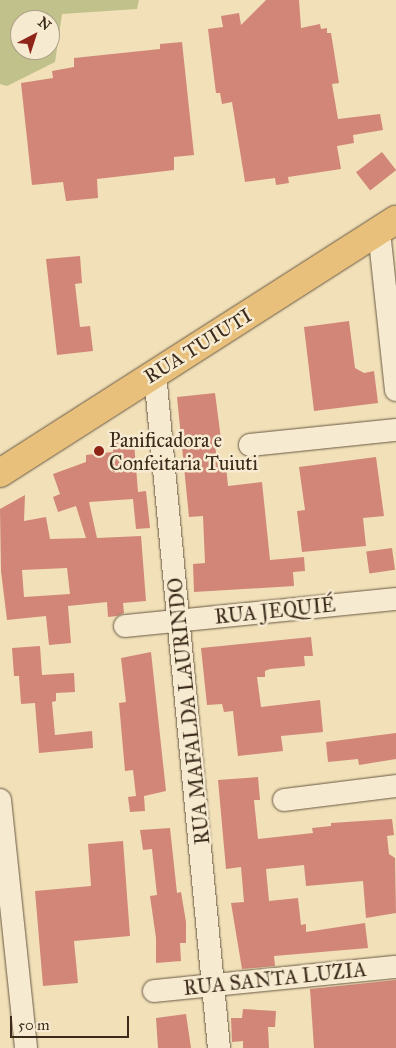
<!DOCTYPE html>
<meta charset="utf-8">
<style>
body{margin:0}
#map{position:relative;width:396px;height:1048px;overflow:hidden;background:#f1e0b8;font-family:"IM FELL Great Primer",serif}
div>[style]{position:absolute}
.green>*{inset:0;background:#c0c18b}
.building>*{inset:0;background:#d18678;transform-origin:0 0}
.roads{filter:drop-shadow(0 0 1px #695842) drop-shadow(0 0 1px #695842)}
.minor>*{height:22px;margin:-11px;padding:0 11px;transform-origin:11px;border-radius:11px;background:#f6ebd1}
.major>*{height:28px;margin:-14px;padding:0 14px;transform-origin:14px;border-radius:14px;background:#e8c07c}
.dots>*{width:14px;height:14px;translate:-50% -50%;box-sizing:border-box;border:2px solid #f6ebd1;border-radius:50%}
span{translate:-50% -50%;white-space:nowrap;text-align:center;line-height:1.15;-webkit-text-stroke:5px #f6ebd1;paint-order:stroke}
.street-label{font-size:20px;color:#3c2a1b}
.poi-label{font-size:20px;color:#3c2a1b}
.left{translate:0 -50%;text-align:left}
.north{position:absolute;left:10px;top:10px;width:50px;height:50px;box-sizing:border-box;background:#f6ebd1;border:1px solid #ac9e88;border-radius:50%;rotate:40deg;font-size:14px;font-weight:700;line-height:20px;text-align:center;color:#3c2a1b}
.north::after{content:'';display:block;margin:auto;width:18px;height:22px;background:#8f2418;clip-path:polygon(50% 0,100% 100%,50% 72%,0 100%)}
.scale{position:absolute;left:10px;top:1016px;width:119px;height:22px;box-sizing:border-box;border:2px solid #3c2a1b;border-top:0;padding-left:6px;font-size:15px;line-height:18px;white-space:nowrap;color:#3c2a1b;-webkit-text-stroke:4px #f6ebd1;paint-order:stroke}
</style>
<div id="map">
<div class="green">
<i style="clip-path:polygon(evenodd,0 0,139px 0,137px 9px,62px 14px,55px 62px,7px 86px,0 84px,0 0,20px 20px,50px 20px,50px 50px,20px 50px,20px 20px)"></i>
</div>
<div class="building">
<i style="clip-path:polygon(266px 0,299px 0,301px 28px,320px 24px,321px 29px,327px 28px,327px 33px,331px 33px,339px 83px,332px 84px,338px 119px,380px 114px,383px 130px,353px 135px,354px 143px,337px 146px,341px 169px,288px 177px,289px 183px,276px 185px,275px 178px,245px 182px,232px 102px,222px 104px,220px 93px,216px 93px,208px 29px,223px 27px,221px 16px,239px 13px,241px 25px)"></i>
<i style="clip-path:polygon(182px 42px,194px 155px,174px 157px,174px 170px,97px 179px,98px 198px,66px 201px,63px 182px,32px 185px,21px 83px,53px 78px,52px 71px,74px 67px,74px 58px,160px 49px,160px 44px)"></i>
<i style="left:382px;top:152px;width:23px;height:33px;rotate:52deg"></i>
<i style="clip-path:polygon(80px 256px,82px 283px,75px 284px,80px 327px,90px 326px,93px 351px,57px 355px,46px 259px)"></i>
<i style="clip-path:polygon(349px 321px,355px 368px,364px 373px,374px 371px,378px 403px,314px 411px,304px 327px)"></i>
<i style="clip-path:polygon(215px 393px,221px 439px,214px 439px,218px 467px,226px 466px,228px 486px,262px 482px,270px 560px,304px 557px,305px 571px,293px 572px,294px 586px,194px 592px,193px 564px,205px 563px,203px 516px,189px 517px,177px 397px)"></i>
<i style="clip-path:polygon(evenodd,134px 442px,138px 492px,146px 491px,150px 528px,136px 529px,133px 499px,89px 502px,97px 538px,141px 536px,146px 601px,123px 603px,124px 613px,117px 616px,108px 617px,107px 602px,68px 606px,71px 643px,49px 645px,46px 616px,7px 620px,1px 571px,0 509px,25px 495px,24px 521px,46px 517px,50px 539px,86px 538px,76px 506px,58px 512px,53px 497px,60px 494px,53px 474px,86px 462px,86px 455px,113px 452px,113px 443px,134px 442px,67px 568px,70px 594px,24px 597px,22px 570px,67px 568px)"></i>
<i style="clip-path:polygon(376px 457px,384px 516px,363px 518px,366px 546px,302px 552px,297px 511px,305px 510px,299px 467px)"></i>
<i style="left:392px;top:548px;width:22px;height:26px;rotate:82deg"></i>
<i style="clip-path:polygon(311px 637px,313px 656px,304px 656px,305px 666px,270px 669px,265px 671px,265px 677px,257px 677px,261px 707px,320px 700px,323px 732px,281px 736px,283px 751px,238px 756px,233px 711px,224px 712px,222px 704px,207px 705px,201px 648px)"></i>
<i style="clip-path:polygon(40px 646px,42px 675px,74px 673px,75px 692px,56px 693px,56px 701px,52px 702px,55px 735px,92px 731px,93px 748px,39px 753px,35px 703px,21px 704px,19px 676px,14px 676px,12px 648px)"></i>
<i style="clip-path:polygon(151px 652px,166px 791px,144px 796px,145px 811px,130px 812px,128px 797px,136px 796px,133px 770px,125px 771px,119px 703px,126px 702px,121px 658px)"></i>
<i style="clip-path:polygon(396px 733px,396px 759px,359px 765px,358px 759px,328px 762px,326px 742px)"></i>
<i style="clip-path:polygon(258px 777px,260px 800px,254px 800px,258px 839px,313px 833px,312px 828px,331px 826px,331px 823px,392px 819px,394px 835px,387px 836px,389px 854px,395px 858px,396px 913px,366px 918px,363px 881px,306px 886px,304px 865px,266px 869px,269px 901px,298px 898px,301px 925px,306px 924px,306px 932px,365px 923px,368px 948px,274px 956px,275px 966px,242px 969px,231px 903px,244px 902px,241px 867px,226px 869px,218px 780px)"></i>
<i style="clip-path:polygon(170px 828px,177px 893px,181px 892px,186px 922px,186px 943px,180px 943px,181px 961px,156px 963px,156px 938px,150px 896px,157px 895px,152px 849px,143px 850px,140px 830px)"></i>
<i style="clip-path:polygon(123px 841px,130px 936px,74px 941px,78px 983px,43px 986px,35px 891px,91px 886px,88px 844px)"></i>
<i style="clip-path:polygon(396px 980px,396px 1048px,314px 1048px,310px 989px)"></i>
<i style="clip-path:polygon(243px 1009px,276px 1011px,275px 1027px,268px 1027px,269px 1048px,243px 1048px,243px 1041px,232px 1042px,231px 1018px,242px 1018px)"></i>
<i style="clip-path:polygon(186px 1014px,191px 1048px,158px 1048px,156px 1018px)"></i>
</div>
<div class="roads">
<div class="minor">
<i style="left:379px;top:231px;width:160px;rotate:83.9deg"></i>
<i style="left:155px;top:374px;width:677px;rotate:84.58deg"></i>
<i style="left:250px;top:445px;width:147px;rotate:-5.9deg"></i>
<i style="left:125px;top:626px;width:272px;rotate:-5.7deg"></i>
<i style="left:0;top:800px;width:249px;rotate:84deg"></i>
<i style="left:284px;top:800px;width:113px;rotate:-7.1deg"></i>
<i style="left:154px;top:991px;width:243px;rotate:-5.7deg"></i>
</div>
<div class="major">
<i style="left:0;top:473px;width:470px;rotate:-32.6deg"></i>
</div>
</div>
<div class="dots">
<i style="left:99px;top:451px;background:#8f2418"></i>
</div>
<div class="street-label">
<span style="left:198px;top:346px;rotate:-32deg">RUA TUIUTI</span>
<span style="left:275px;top:611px;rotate:-6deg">RUA JEQUIÉ</span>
<span style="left:189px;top:711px;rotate:-96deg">RUA MAFALDA LAURINDO</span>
<span style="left:275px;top:979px;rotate:-6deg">RUA SANTA LUZIA</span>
</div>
<div class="poi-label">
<span class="left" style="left:109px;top:452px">Panificadora e<br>Confeitaria Tuiuti</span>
</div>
<div class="north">N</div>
<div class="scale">50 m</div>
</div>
